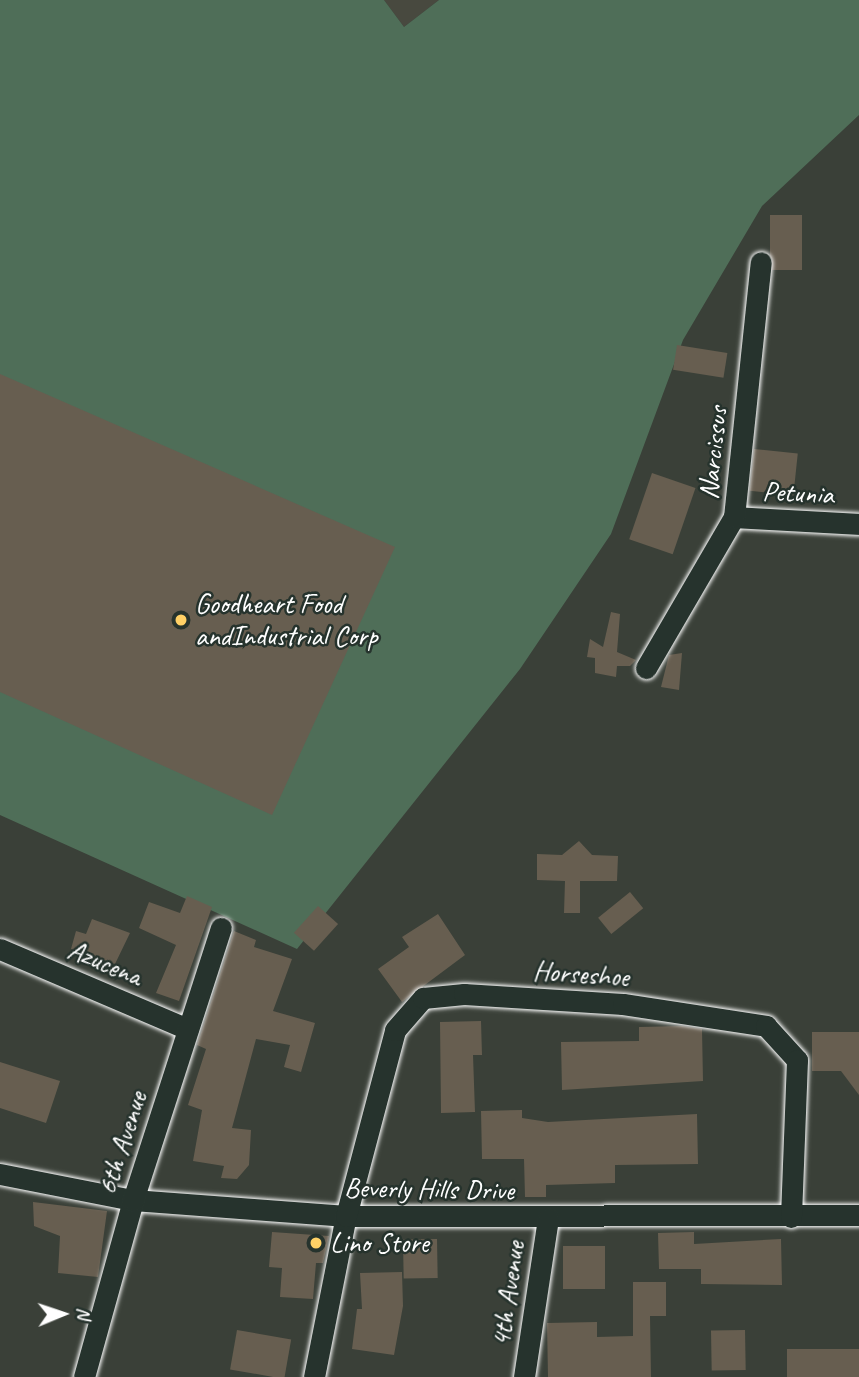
<!DOCTYPE html>
<style>
body{margin:0}
#map{position:relative;width:859px;height:1377px;overflow:hidden;background:#3a4038;font-family:Caveat,sans-serif}
div>[style]{position:absolute}
.built>*{inset:0;background:#48493f}
.green>*{inset:0;background:#4f6e58}
.building>*{inset:0;background:#675e50;transform-origin:0 0}
.roads{filter:drop-shadow(0 0 2px #fff) drop-shadow(0 0 2px #fff)}
.minor>*{height:21px;margin:-10.5px;padding:0 10.5px;transform-origin:10.5px;border-radius:10.5px;background:#26332d}
.dots>*{width:19px;height:19px;translate:-50% -50%;box-sizing:border-box;border:4px solid #26332d;border-radius:50%}
span{translate:-50% -50%;white-space:nowrap;text-align:center;line-height:1.15;-webkit-text-stroke:5px #26332d;paint-order:stroke}
.street-label{font-size:28px;color:#fff}
.poi-label{font-size:28px;color:#fff}
.left{translate:0 -50%;text-align:left}
.north{position:absolute;left:28px;top:1279px;width:70px;height:70px;-webkit-text-stroke:5px #26332d;paint-order:stroke;rotate:88deg;font-size:19px;font-weight:700;line-height:28px;text-align:center;color:#fff}
.north::after{content:'';display:block;margin:auto;width:24px;height:32px;background:#fff;clip-path:polygon(50% 0,100% 100%,50% 72%,0 100%)}
</style>
<div id="map">
<div class="built">
<i style="clip-path:polygon(384px 0,439px 0,404px 27px)"></i>
</div>
<div class="green">
<i style="clip-path:polygon(0 0,384px 0,404px 27px,439px 0,859px 0,859px 115px,762px 206px,683px 340px,611px 534px,520px 669px,297px 949px,0 815px)"></i>
</div>
<div class="building">
<i style="left:802px;top:215px;width:55px;height:32px;rotate:90deg"></i>
<i style="left:677px;top:345px;width:51px;height:25px;rotate:9deg"></i>
<i style="clip-path:polygon(0 374px,395px 547px,272px 815px,0 692px)"></i>
<i style="left:754px;top:449px;width:44px;height:42px;rotate:6deg"></i>
<i style="left:652px;top:473px;width:46px;height:70px;rotate:19deg"></i>
<i style="clip-path:polygon(611px 612px,620px 614px,617px 652px,636px 660px,630px 666px,617px 666px,616px 677px,595px 673px,595px 658px,587px 657px,590px 639px,603px 647px)"></i>
<i style="clip-path:polygon(682px 653px,679px 690px,661px 687px,669px 655px)"></i>
<i style="clip-path:polygon(579px 841px,592px 855px,618px 856px,617px 881px,580px 881px,580px 913px,564px 913px,565px 881px,537px 880px,537px 854px,562px 855px)"></i>
<i style="left:630px;top:892px;width:21px;height:41px;rotate:51deg"></i>
<i style="clip-path:polygon(187px 896px,212px 907px,179px 1001px,156px 993px,176px 945px,139px 928px,149px 902px,180px 913px)"></i>
<i style="left:318px;top:906px;width:27px;height:36px;rotate:42deg"></i>
<i style="clip-path:polygon(438px 914px,465px 955px,402px 1002px,378px 969px,409px 947px,402px 937px)"></i>
<i style="clip-path:polygon(92px 919px,130px 933px,115px 964px,71px 949px,76px 931px,86px 934px)"></i>
<i style="clip-path:polygon(234px 931px,256px 940px,254px 947px,292px 959px,273px 1011px,315px 1023px,301px 1072px,284px 1067px,290px 1045px,256px 1039px,232px 1128px,251px 1130px,249px 1165px,237px 1179px,221px 1178px,224px 1166px,193px 1161px,202px 1110px,188px 1105px,206px 1049px,197px 1045px)"></i>
<i style="clip-path:polygon(481px 1021px,482px 1055px,473px 1055px,475px 1112px,441px 1113px,440px 1022px)"></i>
<i style="clip-path:polygon(682px 1026px,702px 1029px,703px 1081px,562px 1090px,561px 1042px,639px 1041px,639px 1027px)"></i>
<i style="clip-path:polygon(812px 1032px,859px 1032px,859px 1095px,841px 1071px,812px 1071px)"></i>
<i style="clip-path:polygon(0 1062px,60px 1081px,46px 1123px,0 1108px)"></i>
<i style="clip-path:polygon(522px 1110px,522px 1118px,548px 1122px,697px 1114px,698px 1164px,615px 1165px,615px 1183px,546px 1185px,546px 1197px,525px 1197px,524px 1159px,482px 1159px,481px 1111px)"></i>
<i style="clip-path:polygon(33px 1202px,107px 1211px,98px 1277px,58px 1273px,60px 1236px,34px 1226px)"></i>
<i style="clip-path:polygon(272px 1232px,329px 1236px,323px 1263px,316px 1263px,313px 1299px,280px 1297px,282px 1268px,269px 1267px)"></i>
<i style="clip-path:polygon(694px 1232px,694px 1244px,781px 1239px,782px 1285px,701px 1284px,701px 1269px,659px 1269px,658px 1233px)"></i>
<i style="left:437px;top:1239px;width:39px;height:34px;rotate:89deg"></i>
<i style="left:605px;top:1246px;width:43px;height:42px;rotate:90deg"></i>
<i style="clip-path:polygon(402px 1272px,403px 1306px,394px 1355px,352px 1349px,357px 1309px,362px 1309px,360px 1273px)"></i>
<i style="clip-path:polygon(633px 1282px,666px 1282px,666px 1316px,650px 1316px,651px 1377px,548px 1377px,547px 1323px,597px 1322px,597px 1337px,633px 1336px)"></i>
<i style="left:237px;top:1330px;width:55px;height:40px;rotate:10deg"></i>
<i style="left:745px;top:1330px;width:40px;height:34px;rotate:89deg"></i>
<i style="left:859px;top:1349px;width:28px;height:72px;rotate:90deg"></i>
</div>
<div class="roads">
<div class="minor">
<i style="left:734px;top:517px;width:125px;rotate:3.2deg"></i>
<i style="left:646px;top:668px;width:175px;rotate:-59.8deg"></i>
<i style="left:734px;top:517px;width:256px;rotate:-84deg"></i>
<i style="left:0;top:949px;width:204px;rotate:23.1deg"></i>
<i style="left:0;top:1174px;width:136px;rotate:11.1deg"></i>
<i style="left:133px;top:1200px;width:214px;rotate:4.3deg"></i>
<i style="left:346px;top:1216px;width:513px;rotate:-0.11deg"></i>
<i style="left:84px;top:1377px;width:184px;rotate:-74.5deg"></i>
<i style="left:133px;top:1200px;width:286px;rotate:-72.1deg"></i>
<i style="left:314px;top:1377px;width:164px;rotate:-78.8deg"></i>
<i style="left:346px;top:1216px;width:192px;rotate:-75.2deg"></i>
<i style="left:395px;top:1030px;width:43px;rotate:-48.8deg"></i>
<i style="left:423px;top:998px;width:41px;rotate:-5.6deg"></i>
<i style="left:464px;top:994px;width:159px;rotate:3.6deg"></i>
<i style="left:623px;top:1004px;width:145px;rotate:8.7deg"></i>
<i style="left:766px;top:1026px;width:46px;rotate:47.6deg"></i>
<i style="left:797px;top:1060px;width:157px;rotate:92.2deg"></i>
<i style="left:524px;top:1377px;width:160px;rotate:-81.4deg"></i>
</div>
</div>
<div class="dots">
<i style="left:181px;top:620px;background:#ffd166"></i>
<i style="left:316px;top:1243px;background:#ffd166"></i>
</div>
<div class="street-label">
<span style="left:713px;top:453px;rotate:-84deg">Narcissus</span>
<span style="left:798px;top:493px;rotate:3deg">Petunia</span>
<span style="left:105px;top:963px;rotate:23deg">Azucena</span>
<span style="left:581px;top:974px;rotate:4deg">Horseshoe</span>
<span style="left:122px;top:1143px;rotate:-72deg">6th Avenue</span>
<span style="left:429px;top:1189px;rotate:1deg">Beverly Hills Drive</span>
<span style="left:508px;top:1294px;rotate:-82deg">4th Avenue</span>
</div>
<div class="poi-label">
<span class="left" style="left:195px;top:620px">Goodheart Food<br>andIndustrial Corp</span>
<span class="left" style="left:330px;top:1243px">Lino Store</span>
</div>
<div class="north">N</div>
</div>
